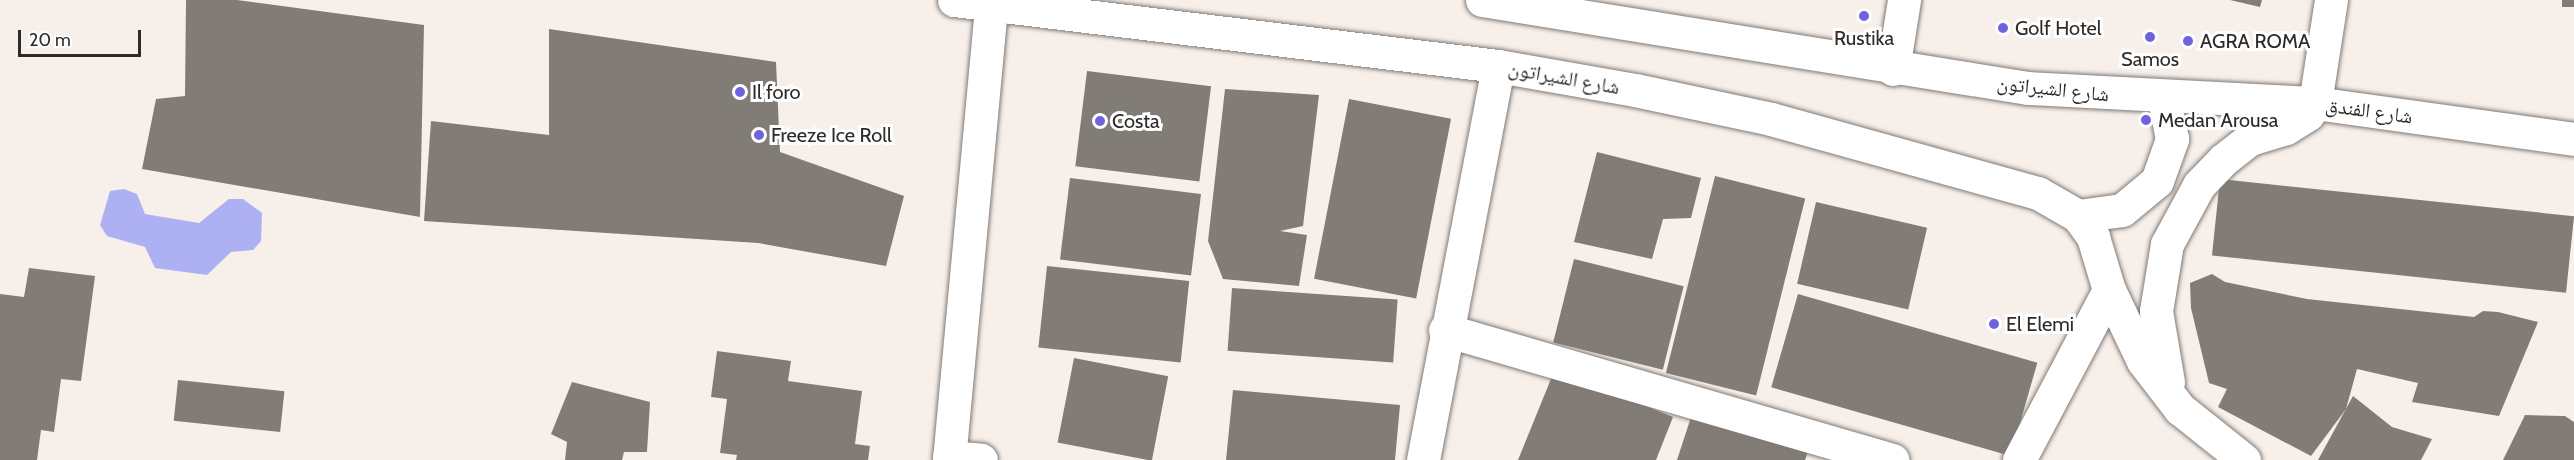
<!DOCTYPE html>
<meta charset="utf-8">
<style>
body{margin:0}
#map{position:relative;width:2574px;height:460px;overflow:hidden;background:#f7f0ea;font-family:Cabin,"Noto Naskh Arabic",sans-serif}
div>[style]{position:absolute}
.water>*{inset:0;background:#aeb0f4}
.building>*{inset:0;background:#827c77;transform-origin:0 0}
.roads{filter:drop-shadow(0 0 2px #807975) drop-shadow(0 0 2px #807975)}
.minor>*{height:33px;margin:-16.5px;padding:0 16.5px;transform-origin:16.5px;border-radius:16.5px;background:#fff}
.dots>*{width:16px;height:16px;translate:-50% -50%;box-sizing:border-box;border:3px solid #fefefe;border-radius:50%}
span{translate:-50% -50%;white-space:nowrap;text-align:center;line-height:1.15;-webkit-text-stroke:6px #fefefe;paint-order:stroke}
.poi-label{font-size:20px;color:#2e2b29}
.left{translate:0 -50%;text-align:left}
.street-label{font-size:20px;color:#2e2b29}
.scale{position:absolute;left:18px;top:30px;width:123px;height:27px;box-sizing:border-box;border:3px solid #2e2b29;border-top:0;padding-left:8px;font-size:18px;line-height:21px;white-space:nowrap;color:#2e2b29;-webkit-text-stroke:4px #fefefe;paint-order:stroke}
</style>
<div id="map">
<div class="water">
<i style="clip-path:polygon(124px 189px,137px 194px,145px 214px,199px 223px,229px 199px,243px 199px,262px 213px,261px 241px,253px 250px,231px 252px,207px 275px,155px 268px,145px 247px,107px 236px,100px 225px,110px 191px)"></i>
</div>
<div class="building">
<i style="clip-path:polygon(186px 0,237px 0,424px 25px,420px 217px,142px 169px,156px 99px,185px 96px)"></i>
<i style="clip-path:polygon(2230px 0,2262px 0,2260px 7px)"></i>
<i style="left:2562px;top:0;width:12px;height:7px"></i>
<i style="clip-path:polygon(549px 29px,776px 62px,780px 152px,904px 196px,886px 266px,758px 243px,424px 221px,431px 121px,549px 135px)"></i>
<i style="left:1087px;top:71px;width:125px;height:96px;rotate:7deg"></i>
<i style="clip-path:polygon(1225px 89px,1319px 95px,1303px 226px,1280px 231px,1307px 235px,1299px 286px,1223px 279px,1208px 241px)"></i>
<i style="left:1349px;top:99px;width:104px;height:183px;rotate:11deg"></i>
<i style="clip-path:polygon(1597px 152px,1701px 178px,1691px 218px,1663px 219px,1652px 259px,1574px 242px)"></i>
<i style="left:1715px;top:176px;width:93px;height:203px;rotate:14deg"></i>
<i style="left:1070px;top:178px;width:132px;height:82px;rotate:7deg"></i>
<i style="left:2220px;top:179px;width:356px;height:77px;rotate:6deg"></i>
<i style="left:1816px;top:202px;width:114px;height:84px;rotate:13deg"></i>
<i style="left:1574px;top:259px;width:113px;height:86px;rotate:14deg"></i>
<i style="left:1047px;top:266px;width:143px;height:82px;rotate:6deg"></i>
<i style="clip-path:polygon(29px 268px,95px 276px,81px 381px,61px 379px,54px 432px,41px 430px,37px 460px,0 460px,0 294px,24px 297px)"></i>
<i style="clip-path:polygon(2212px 274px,2225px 282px,2307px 299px,2474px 317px,2483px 311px,2498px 312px,2538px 322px,2499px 416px,2412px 402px,2418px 383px,2357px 369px,2346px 409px,2311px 456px,2218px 407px,2227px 389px,2209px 383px,2191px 308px,2190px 283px)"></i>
<i style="left:1232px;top:288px;width:166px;height:63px;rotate:4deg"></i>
<i style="left:1798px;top:294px;width:249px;height:97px;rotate:16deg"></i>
<i style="clip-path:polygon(717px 351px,791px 361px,788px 381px,862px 391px,855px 444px,870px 446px,868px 460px,736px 460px,737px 455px,720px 453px,727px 399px,711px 397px)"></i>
<i style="left:1074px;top:358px;width:96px;height:86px;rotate:11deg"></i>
<i style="clip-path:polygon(1555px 369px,1673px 417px,1656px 460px,1518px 460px)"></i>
<i style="left:178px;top:380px;width:107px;height:41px;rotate:6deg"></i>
<i style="clip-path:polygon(572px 382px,650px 402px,647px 452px,624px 452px,622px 460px,565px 460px,567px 442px,551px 434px)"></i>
<i style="clip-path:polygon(1233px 390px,1400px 405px,1395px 460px,1226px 460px)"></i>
<i style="clip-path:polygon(2353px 396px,2392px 427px,2432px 439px,2421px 460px,2318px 460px)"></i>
<i style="clip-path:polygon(1693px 411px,1809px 449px,1805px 460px,1677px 460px)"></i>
<i style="clip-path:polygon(2525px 415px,2565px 416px,2574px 422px,2574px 460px,2503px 460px)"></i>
</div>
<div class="roads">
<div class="minor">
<i style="left:954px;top:0;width:548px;rotate:6.92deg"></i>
<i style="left:1498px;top:66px;width:139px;rotate:9.9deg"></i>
<i style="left:1635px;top:90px;width:139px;rotate:12deg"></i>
<i style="left:1771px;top:119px;width:277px;rotate:15.5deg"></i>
<i style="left:2038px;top:193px;width:46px;rotate:29.9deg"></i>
<i style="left:2078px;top:216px;width:26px;rotate:54deg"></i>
<i style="left:2093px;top:237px;width:55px;rotate:73.2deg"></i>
<i style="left:2109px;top:290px;width:79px;rotate:64.4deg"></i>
<i style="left:2143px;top:361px;width:61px;rotate:52.4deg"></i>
<i style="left:2180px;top:409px;width:82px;rotate:38.6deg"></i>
<i style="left:1482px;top:0;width:553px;rotate:9.16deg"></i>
<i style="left:2028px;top:88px;width:287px;rotate:3deg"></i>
<i style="left:2315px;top:103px;width:261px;rotate:7.9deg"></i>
<i style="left:1893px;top:69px;width:70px;rotate:-80.9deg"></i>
<i style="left:2078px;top:216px;width:44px;rotate:-7.8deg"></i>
<i style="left:2122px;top:210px;width:45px;rotate:-39.6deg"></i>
<i style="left:2157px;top:181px;width:45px;rotate:-70.3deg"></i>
<i style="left:2172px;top:139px;width:41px;rotate:-101.3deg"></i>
<i style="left:1445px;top:330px;width:466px;rotate:16.2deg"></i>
<i style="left:2168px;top:382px;width:72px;rotate:-99.6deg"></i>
<i style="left:2156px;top:311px;width:68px;rotate:-80.7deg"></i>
<i style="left:2167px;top:244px;width:67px;rotate:-61.5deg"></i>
<i style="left:2199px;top:185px;width:35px;rotate:-46deg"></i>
<i style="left:2223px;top:160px;width:34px;rotate:-38deg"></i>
<i style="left:2250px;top:139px;width:38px;rotate:-17deg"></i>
<i style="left:2286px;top:128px;width:26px;rotate:-32deg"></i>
<i style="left:2308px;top:114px;width:13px;rotate:-58deg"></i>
<i style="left:2315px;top:103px;width:104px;rotate:-81.2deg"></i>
<i style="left:949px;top:457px;width:32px;rotate:5deg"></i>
<i style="left:949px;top:460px;width:459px;rotate:-84.7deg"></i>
<i style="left:1423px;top:460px;width:401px;rotate:-79.2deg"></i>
<i style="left:2019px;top:460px;width:192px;rotate:-62.1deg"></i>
</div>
</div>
<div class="dots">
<i style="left:1864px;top:16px;background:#6e63dd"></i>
<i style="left:2003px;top:28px;background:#6e63dd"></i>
<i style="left:2150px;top:37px;background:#6e63dd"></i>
<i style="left:2188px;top:41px;background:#6e63dd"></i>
<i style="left:740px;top:92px;background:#6e63dd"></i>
<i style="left:2146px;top:120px;background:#6e63dd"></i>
<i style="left:1100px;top:121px;background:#6e63dd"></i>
<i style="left:759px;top:135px;background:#6e63dd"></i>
<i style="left:1994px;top:324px;background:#6e63dd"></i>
</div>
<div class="poi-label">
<span class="left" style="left:2015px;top:28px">Golf Hotel</span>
<span style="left:1864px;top:38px">Rustika</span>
<span class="left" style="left:2200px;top:41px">AGRA ROMA</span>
<span style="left:2150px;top:59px">Samos</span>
<span class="left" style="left:752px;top:92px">Il foro</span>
<span class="left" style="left:2158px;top:120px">Medan Arousa</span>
<span class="left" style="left:1112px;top:121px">Costa</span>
<span class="left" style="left:771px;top:135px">Freeze Ice Roll</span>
<span class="left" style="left:2006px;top:324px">El Elemi</span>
</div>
<div class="street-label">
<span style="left:1564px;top:78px;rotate:10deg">شارع الشيراتون</span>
<span style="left:2053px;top:89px;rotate:6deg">شارع الشيراتون</span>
<span style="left:2369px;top:111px;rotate:8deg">شارع الفندق</span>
</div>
<div class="scale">20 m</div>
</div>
